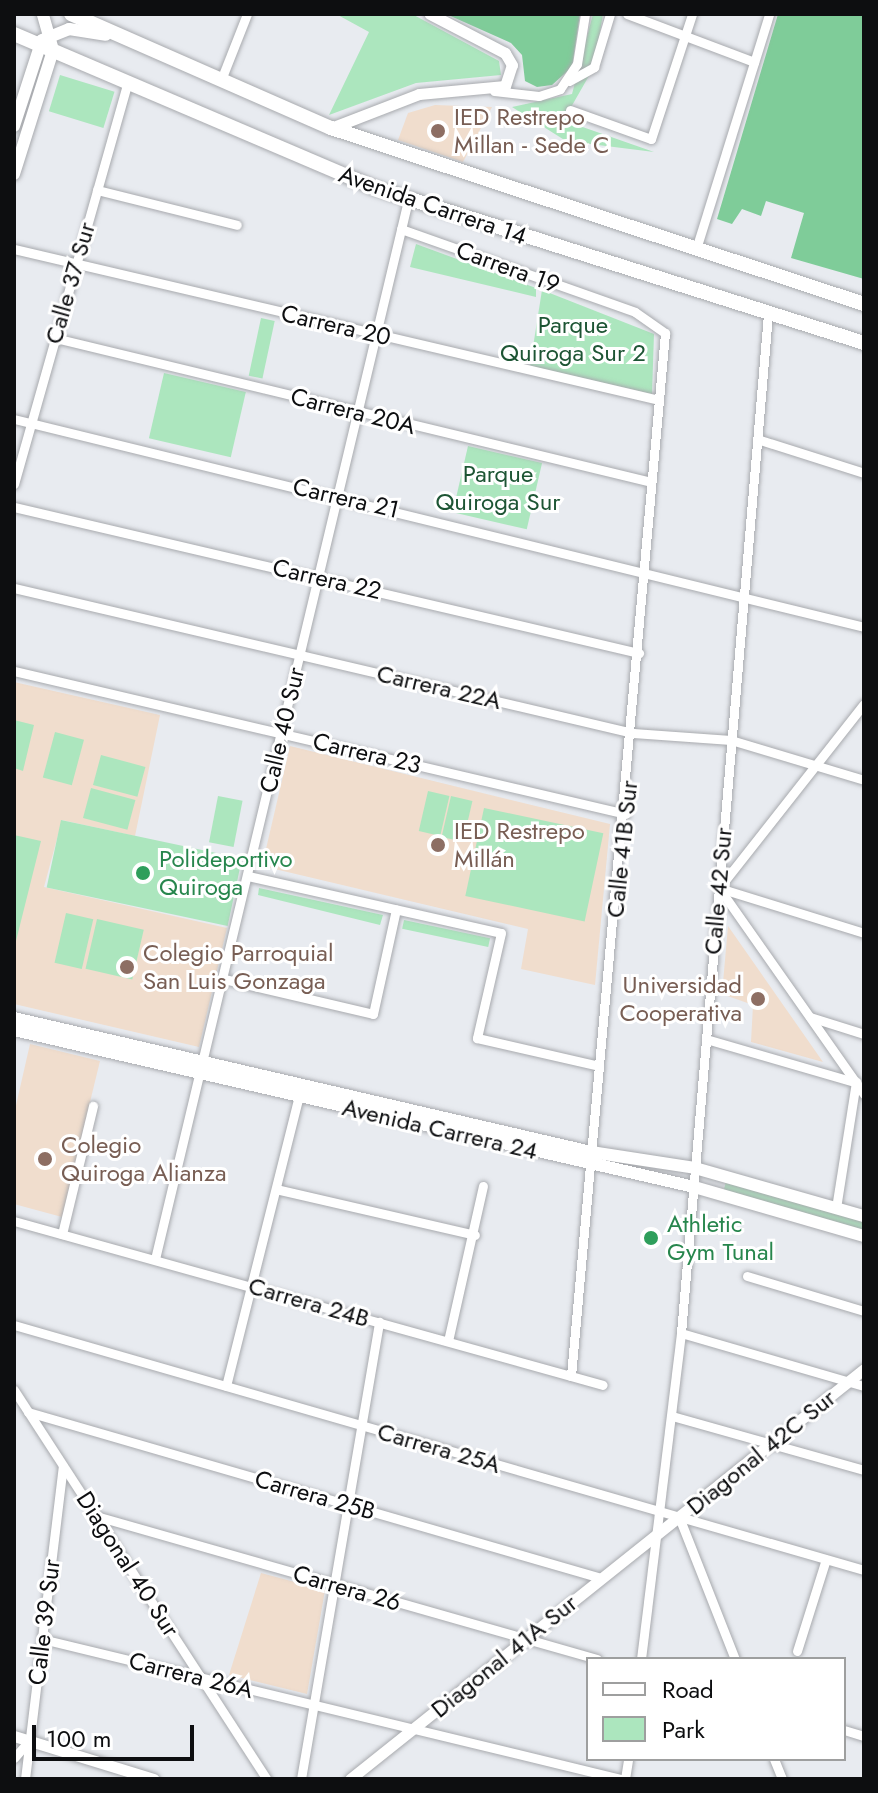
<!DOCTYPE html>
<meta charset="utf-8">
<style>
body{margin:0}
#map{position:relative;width:878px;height:1793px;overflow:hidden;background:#e8ebf0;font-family:Jost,sans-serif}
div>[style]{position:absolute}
.education>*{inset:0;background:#f0ddcd}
.green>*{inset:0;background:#ace6be;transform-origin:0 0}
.forest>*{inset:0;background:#7fcc99}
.roads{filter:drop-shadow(0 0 2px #a8aaae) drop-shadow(0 0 2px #a8aaae)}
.minor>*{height:9px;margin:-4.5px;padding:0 4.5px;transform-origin:4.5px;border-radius:4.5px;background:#fff}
.tertiary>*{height:11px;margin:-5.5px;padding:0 5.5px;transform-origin:5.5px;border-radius:5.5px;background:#fff}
.secondary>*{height:12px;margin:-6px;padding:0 6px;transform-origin:6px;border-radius:6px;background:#fff}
.primary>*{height:14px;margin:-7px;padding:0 7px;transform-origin:7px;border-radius:7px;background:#fff}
.dots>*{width:22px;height:22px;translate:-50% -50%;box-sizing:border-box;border:4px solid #fff;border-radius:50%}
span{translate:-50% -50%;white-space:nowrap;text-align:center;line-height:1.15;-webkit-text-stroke:6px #fff;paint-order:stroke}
.education-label{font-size:24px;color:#785e54}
.left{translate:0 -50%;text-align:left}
.right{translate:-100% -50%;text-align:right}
.street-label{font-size:24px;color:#0d0e10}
.park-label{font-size:24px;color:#1d5534}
.leisure-label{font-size:24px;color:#27864d}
.frame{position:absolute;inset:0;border:16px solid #0d0e10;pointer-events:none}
.legend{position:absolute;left:586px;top:1657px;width:260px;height:104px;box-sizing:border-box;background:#fff;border:2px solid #9e9f9f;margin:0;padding:10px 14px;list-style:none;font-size:24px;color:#0d0e10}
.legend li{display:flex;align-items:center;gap:16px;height:40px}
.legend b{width:40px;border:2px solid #9e9f9f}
.scale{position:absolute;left:32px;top:1725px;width:162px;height:36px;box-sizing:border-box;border:4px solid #0d0e10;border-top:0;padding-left:10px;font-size:24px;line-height:28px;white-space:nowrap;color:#0d0e10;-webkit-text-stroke:6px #fff;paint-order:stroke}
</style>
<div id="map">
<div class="education">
<i style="clip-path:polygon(435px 105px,492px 107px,463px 162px,398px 140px,408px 113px)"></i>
<i style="clip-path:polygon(14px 682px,160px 715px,135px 836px,62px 820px,44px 887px,227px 928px,199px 1047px,14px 1004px)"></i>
<i style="clip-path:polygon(290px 746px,610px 824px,595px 985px,521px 969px,528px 929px,262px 866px)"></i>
<i style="clip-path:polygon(728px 926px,823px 1062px,751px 1042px,753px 1005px,722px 994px)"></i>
<i style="clip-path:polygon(30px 1044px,100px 1061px,62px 1217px,14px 1204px,14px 1114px)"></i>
<i style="clip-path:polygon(261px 1573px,325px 1590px,307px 1694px,229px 1675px)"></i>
</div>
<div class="green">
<i style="clip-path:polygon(336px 14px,412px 14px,499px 61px,501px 75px,416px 83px,329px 115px,369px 32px)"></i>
<i style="clip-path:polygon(593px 14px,603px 14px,594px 67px,570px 109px,574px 124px,654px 152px,566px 141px,512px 107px,572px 94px)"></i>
<i style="left:60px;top:75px;width:57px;height:38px;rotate:17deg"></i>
<i style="clip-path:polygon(416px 244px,536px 288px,536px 297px,410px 267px)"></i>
<i style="clip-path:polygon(542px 290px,654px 334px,652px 394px,530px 366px)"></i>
<i style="left:261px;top:318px;width:14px;height:59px;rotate:12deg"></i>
<i style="left:164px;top:373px;width:84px;height:67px;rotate:13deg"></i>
<i style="left:468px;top:446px;width:76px;height:68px;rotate:13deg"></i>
<i style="clip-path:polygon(14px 720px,34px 725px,23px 771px,14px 768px)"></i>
<i style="left:55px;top:732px;width:30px;height:47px;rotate:15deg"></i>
<i style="left:101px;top:755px;width:46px;height:31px;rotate:15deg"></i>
<i style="left:91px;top:788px;width:46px;height:31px;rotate:15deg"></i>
<i style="left:428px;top:791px;width:22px;height:41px;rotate:13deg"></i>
<i style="left:218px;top:796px;width:25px;height:47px;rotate:11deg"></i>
<i style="left:451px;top:796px;width:22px;height:42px;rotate:13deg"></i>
<i style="left:484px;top:808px;width:122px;height:90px;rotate:12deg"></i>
<i style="left:61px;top:820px;width:185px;height:69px;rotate:12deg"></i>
<i style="clip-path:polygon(14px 835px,41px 841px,14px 949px)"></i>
<i style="clip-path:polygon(259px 888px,383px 915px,380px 925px,258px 895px)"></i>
<i style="left:66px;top:913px;width:28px;height:51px;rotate:13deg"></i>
<i style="left:97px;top:919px;width:48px;height:51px;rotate:13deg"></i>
<i style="left:404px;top:920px;width:88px;height:9px;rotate:12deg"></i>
<i style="left:726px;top:1182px;width:144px;height:8px;rotate:16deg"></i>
</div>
<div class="forest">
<i style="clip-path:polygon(446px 14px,580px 14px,572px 67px,552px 85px,537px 87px,525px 81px,522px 55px,511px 43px)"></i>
<i style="clip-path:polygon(778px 14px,864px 14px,864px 279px,791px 258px,804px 213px,766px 201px,761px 216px,742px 209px,732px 224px,717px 219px)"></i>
</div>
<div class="roads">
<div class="minor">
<i style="left:627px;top:14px;width:136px;rotate:20.7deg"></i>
<i style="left:221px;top:80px;width:71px;rotate:-68.5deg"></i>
<i style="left:569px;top:81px;width:29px;rotate:-29deg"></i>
<i style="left:594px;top:67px;width:55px;rotate:-73.2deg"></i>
<i style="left:494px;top:91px;width:45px;rotate:6.3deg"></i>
<i style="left:539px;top:96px;width:22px;rotate:-18deg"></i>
<i style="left:560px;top:89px;width:30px;rotate:-56deg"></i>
<i style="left:577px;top:64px;width:51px;rotate:-80.9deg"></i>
<i style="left:570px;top:110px;width:86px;rotate:19.7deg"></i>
<i style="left:651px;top:139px;width:132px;rotate:-71.8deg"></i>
<i style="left:97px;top:190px;width:144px;rotate:14deg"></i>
<i style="left:401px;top:229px;width:248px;rotate:19.5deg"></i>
<i style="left:635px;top:312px;width:37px;rotate:35deg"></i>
<i style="left:665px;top:333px;width:1047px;rotate:95.15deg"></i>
<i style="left:14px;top:249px;width:662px;rotate:13.18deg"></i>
<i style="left:696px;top:249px;width:246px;rotate:-72.7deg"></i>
<i style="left:55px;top:338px;width:613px;rotate:13.58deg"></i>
<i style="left:14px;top:419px;width:875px;rotate:13.75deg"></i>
<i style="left:757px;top:439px;width:112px;rotate:17.6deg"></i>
<i style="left:14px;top:484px;width:418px;rotate:-74.2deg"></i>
<i style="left:14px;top:507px;width:642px;rotate:13.15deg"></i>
<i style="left:14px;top:588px;width:636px;rotate:13.18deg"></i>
<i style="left:633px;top:733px;width:98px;rotate:4.1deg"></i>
<i style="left:731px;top:740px;width:139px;rotate:16.7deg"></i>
<i style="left:14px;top:671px;width:628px;rotate:13.15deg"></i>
<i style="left:248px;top:876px;width:259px;rotate:12.7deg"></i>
<i style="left:501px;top:933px;width:108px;rotate:102.9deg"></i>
<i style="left:477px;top:1038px;width:125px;rotate:12.9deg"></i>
<i style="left:719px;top:888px;width:252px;rotate:54.9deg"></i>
<i style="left:719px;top:888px;width:234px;rotate:-51.8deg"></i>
<i style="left:719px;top:888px;width:152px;rotate:17.2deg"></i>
<i style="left:224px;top:979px;width:153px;rotate:13.2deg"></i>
<i style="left:373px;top:1014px;width:107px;rotate:-77.6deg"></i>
<i style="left:810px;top:1017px;width:57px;rotate:17.5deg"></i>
<i style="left:706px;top:1039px;width:157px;rotate:16.2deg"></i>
<i style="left:280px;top:1190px;width:200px;rotate:13deg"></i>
<i style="left:836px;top:1208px;width:128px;rotate:-81deg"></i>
<i style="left:14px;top:1221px;width:611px;rotate:15.56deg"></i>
<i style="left:62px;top:1234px;width:132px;rotate:-76.4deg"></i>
<i style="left:155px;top:1259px;width:1089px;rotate:-76.56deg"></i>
<i style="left:747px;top:1276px;width:122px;rotate:16.7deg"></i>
<i style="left:14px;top:1325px;width:885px;rotate:16.08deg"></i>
<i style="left:681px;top:1333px;width:191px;rotate:16.2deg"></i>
<i style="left:448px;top:1341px;width:159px;rotate:-77.3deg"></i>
<i style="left:226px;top:1386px;width:299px;rotate:-75.9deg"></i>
<i style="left:14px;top:1390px;width:464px;rotate:57deg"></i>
<i style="left:28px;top:1412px;width:597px;rotate:16.16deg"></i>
<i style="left:672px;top:1416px;width:199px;rotate:15.7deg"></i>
<i style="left:96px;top:1516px;width:521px;rotate:15.93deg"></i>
<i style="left:679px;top:1517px;width:153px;rotate:68.5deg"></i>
<i style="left:42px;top:1639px;width:596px;rotate:13.59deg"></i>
<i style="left:797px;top:1651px;width:96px;rotate:-72.5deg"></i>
<i style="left:641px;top:1659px;width:328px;rotate:-83deg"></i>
<i style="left:681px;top:1333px;width:1023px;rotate:-85.12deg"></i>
<i style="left:844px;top:1730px;width:21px;rotate:17deg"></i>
<i style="left:14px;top:1758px;width:23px;rotate:-49deg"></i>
<i style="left:774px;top:1759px;width:22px;rotate:68deg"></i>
<i style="left:25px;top:1779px;width:315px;rotate:-83.1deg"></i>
<i style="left:301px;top:1779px;width:464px;rotate:-80.3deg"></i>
<i style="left:625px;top:1779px;width:20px;rotate:-81deg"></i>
</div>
<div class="tertiary">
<i style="left:331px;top:128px;width:94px;rotate:-21.1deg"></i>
<i style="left:419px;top:94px;width:86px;rotate:-5.3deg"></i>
<i style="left:505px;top:86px;width:22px;rotate:-72deg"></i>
<i style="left:512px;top:65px;width:14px;rotate:-120deg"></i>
<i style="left:505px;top:53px;width:85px;rotate:-152.5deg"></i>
<i style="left:14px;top:1736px;width:146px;rotate:17.1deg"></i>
<i style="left:350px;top:1779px;width:657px;rotate:-38.58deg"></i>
</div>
<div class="secondary">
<i style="left:14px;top:126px;width:90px;rotate:-72deg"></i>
<i style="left:42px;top:40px;width:29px;rotate:-22deg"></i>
<i style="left:69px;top:29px;width:37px;rotate:9deg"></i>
<i style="left:14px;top:174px;width:130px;rotate:-72.5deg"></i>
<i style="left:53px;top:50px;width:37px;rotate:-106deg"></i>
<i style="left:14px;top:1018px;width:592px;rotate:13.07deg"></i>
<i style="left:591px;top:1152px;width:105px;rotate:8.7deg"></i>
<i style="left:695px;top:1168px;width:176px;rotate:15.9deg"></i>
<i style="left:14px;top:1030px;width:698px;rotate:13deg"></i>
<i style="left:694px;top:1187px;width:177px;rotate:16.1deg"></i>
</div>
<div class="primary">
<i style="left:71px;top:14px;width:284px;rotate:23.7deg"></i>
<i style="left:331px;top:128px;width:561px;rotate:18.27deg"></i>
<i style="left:14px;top:34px;width:389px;rotate:23.1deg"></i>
<i style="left:372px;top:187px;width:516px;rotate:17.59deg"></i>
</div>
</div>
<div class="dots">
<i style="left:438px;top:131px;background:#8d6e63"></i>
<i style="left:438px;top:845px;background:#8d6e63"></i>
<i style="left:143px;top:873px;background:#2e9e5b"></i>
<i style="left:127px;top:967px;background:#8d6e63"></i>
<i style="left:758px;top:999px;background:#8d6e63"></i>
<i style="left:45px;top:1159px;background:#8d6e63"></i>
<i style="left:651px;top:1238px;background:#2e9e5b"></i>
</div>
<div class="education-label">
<span class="left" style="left:454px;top:131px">IED Restrepo<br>Millan - Sede C</span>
<span class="left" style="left:454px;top:845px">IED Restrepo<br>Millán</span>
<span class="left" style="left:143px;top:967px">Colegio Parroquial<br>San Luis Gonzaga</span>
<span class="right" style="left:742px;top:999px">Universidad<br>Cooperativa</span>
<span class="left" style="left:61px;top:1159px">Colegio<br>Quiroga Alianza</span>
</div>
<div class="street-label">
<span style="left:433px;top:205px;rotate:19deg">Avenida Carrera 14</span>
<span style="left:508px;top:267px;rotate:20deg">Carrera 19</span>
<span style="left:70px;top:283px;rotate:-74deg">Calle 37 Sur</span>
<span style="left:336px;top:325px;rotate:13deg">Carrera 20</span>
<span style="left:353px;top:411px;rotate:14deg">Carrera 20A</span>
<span style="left:346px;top:498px;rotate:13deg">Carrera 21</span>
<span style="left:327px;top:579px;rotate:13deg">Carrera 22</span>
<span style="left:439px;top:687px;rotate:13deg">Carrera 22A</span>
<span style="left:282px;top:730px;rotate:-77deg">Calle 40 Sur</span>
<span style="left:367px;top:753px;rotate:13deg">Carrera 23</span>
<span style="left:622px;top:849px;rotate:-84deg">Calle 41B Sur</span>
<span style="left:718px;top:891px;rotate:-85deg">Calle 42 Sur</span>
<span style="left:440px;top:1129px;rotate:13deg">Avenida Carrera 24</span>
<span style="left:309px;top:1302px;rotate:16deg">Carrera 24B</span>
<span style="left:439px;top:1448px;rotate:16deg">Carrera 25A</span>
<span style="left:761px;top:1452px;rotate:-39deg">Diagonal 42C Sur</span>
<span style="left:315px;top:1495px;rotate:16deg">Carrera 25B</span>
<span style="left:128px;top:1564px;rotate:57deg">Diagonal 40 Sur</span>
<span style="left:347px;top:1588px;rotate:16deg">Carrera 26</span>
<span style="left:44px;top:1622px;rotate:-83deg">Calle 39 Sur</span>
<span style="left:504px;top:1656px;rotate:-39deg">Diagonal 41A Sur</span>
<span style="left:191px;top:1675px;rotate:14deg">Carrera 26A</span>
</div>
<div class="park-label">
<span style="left:573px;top:339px">Parque<br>Quiroga Sur 2</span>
<span style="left:498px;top:488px">Parque<br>Quiroga Sur</span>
</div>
<div class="leisure-label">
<span class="left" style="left:159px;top:873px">Polideportivo<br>Quiroga</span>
<span class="left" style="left:667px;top:1238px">Athletic<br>Gym Tunal</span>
</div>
<div class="frame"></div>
<ul class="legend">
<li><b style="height:10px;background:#fff"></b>Road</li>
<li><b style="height:22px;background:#ace6be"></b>Park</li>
</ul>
<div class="scale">100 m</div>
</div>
